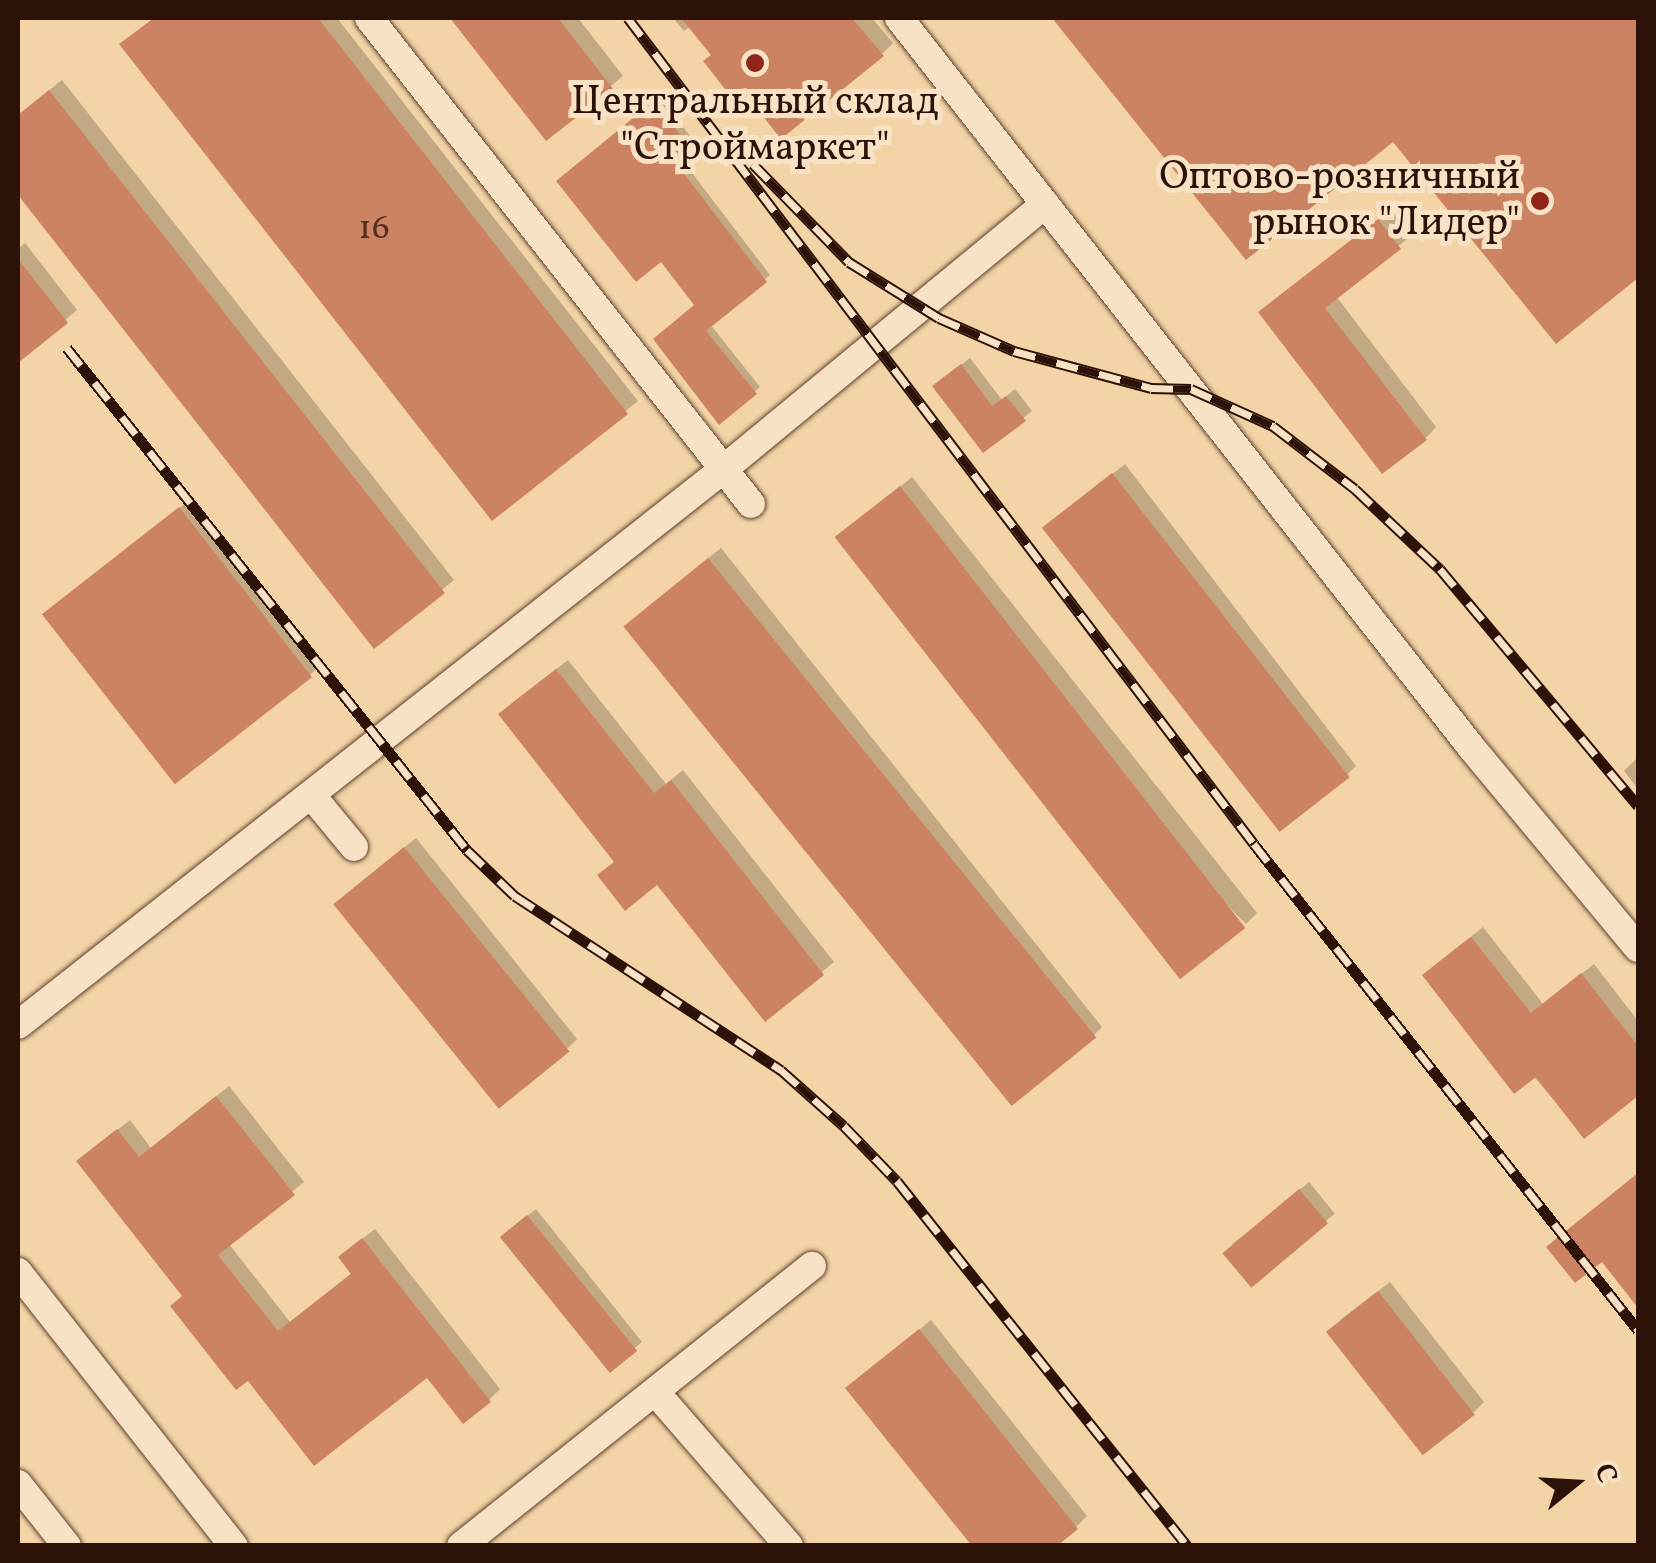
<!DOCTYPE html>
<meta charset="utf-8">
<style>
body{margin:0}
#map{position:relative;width:1656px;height:1563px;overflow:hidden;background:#f4d3a6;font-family:Vollkorn,serif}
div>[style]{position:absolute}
.shadow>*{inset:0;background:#0003;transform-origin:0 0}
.building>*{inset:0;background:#cc8361;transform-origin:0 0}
.roads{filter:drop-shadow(0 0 2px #5e4230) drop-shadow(0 0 2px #5e4230)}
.minor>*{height:28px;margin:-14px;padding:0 14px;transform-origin:14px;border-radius:14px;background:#f8e2c5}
.rail>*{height:11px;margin-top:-5.5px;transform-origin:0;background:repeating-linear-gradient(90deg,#f8e2c5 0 22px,#2c1209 0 44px);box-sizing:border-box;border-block:2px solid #2c1209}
.dots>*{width:28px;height:28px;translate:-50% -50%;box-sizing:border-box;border:5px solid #f8e2c5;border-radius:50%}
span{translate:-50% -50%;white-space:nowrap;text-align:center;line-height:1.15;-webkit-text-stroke:10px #f8e2c5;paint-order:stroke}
.number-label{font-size:35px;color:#542e1f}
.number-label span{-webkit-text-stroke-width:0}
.poi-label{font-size:40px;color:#2c1209}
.right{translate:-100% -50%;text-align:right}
.frame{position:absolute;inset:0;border:20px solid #2c1209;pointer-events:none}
.north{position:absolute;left:1526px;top:1433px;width:100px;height:100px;-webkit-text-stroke:8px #f8e2c5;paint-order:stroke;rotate:72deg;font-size:28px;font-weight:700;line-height:40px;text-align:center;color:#2c1209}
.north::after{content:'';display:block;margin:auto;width:35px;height:45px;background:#2c1209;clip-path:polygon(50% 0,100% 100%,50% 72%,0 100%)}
</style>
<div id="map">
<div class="shadow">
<i style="clip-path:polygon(154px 18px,337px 18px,638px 401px,493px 517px,134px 34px)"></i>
<i style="clip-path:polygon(453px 18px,578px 18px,623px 76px,546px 138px)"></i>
<i style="clip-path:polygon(673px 18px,872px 18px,893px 43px,882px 54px,713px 54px,691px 26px,684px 31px)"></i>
<i style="clip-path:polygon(1055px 18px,1638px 18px,1638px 274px,1556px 341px,1394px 138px,1246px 257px)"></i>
<i style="clip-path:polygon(62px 80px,454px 580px,374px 645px,18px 191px,18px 115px)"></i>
<i style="clip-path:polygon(660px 98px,695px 142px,679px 156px,770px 275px,710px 324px,760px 387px,719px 421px,697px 305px,661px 259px,565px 176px)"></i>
<i style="clip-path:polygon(1391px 210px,1411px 236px,1336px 296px,1436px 427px,1425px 439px,1261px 312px)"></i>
<i style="clip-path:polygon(25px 243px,77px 310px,25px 354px,18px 345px,18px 249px)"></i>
<i style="clip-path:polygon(970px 358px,1002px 400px,1015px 389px,1032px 411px,983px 450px,944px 378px)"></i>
<i style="clip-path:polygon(1125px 464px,1356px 766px,1345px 777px,1045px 528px)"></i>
<i style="clip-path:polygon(912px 477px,1257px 913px,1246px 924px,850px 527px)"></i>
<i style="clip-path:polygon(192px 498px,321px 664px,310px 675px,56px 604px)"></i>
<i style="clip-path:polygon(721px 548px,1102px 1027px,1091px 1038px,638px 615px)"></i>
<i style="clip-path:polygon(568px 660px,666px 784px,683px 770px,834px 962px,765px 1018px,657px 881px,616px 860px,512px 703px)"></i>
<i style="clip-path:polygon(1638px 757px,1638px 789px,1624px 771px)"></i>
<i style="clip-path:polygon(416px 838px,577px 1039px,566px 1050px,348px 893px)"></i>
<i style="clip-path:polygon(1483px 927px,1543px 1004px,1594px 964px,1638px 1021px,1638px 1093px,1585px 1136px,1436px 964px)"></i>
<i style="clip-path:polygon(229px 1086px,304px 1182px,229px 1244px,290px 1322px,353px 1272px,353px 1246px,375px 1229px,500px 1389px,489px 1400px,427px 1374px,314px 1463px,184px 1295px,91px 1150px,130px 1120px,151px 1148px)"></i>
<i style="clip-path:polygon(1638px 1173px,1638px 1304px,1602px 1258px,1561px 1236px)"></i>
<i style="left:1309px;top:1182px;width:41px;height:99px;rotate:51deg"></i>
<i style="clip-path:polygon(536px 1209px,642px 1342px,609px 1370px,511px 1229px)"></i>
<i style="clip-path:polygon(1390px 1282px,1484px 1402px,1473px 1413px,1340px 1320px)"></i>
<i style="clip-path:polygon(931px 1320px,1087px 1516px,1076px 1527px,860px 1377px)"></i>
</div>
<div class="building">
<i style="clip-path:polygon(154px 18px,318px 18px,628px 414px,492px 521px,119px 44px)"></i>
<i style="clip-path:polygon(450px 18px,558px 18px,613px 89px,546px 141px)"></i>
<i style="clip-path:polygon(681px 18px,852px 18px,884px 56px,781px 139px,753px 104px,743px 112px,703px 61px,711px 55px)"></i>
<i style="clip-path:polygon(1052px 18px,1638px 18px,1638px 278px,1556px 344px,1393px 142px,1246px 260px)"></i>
<i style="clip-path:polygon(49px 90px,445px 593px,374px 649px,18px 195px,18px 115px)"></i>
<i style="clip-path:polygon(654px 101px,691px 149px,675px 162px,767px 282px,706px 331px,757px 394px,719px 425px,653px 339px,694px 305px,661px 262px,636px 282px,556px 181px)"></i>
<i style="clip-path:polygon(1378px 219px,1401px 249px,1325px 308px,1427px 440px,1382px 474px,1258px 312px)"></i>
<i style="clip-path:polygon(18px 259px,68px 323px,18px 363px)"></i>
<i style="clip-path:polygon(961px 364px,992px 406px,1006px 396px,1026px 421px,983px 453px,932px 386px)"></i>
<i style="left:1112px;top:473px;width:386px;height:89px;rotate:52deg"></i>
<i style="left:900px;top:486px;width:561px;height:83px;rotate:52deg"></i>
<i style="left:179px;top:507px;width:216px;height:174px;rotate:52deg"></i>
<i style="left:708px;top:558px;width:617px;height:109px;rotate:51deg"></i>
<i style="clip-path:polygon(556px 669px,654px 793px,671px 780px,824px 975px,765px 1022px,657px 885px,625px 911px,597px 875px,614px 862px,498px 714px)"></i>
<i style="left:404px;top:847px;width:263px;height:91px;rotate:51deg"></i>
<i style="clip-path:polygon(1471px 937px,1531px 1013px,1581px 973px,1638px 1046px,1638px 1096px,1584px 1139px,1536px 1077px,1514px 1094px,1422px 975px)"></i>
<i style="clip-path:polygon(216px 1096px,295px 1195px,218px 1255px,278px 1331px,351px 1274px,338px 1257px,362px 1238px,491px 1402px,463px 1424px,427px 1378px,314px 1466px,248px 1381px,236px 1390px,170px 1306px,182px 1296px,76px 1161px,117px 1129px,139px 1157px)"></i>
<i style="clip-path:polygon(1638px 1173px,1638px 1308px,1602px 1262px,1575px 1283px,1546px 1247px)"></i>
<i style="left:1299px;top:1189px;width:45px;height:100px;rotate:50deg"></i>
<i style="left:527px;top:1215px;width:175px;height:35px;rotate:51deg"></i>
<i style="left:1378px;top:1291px;width:157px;height:66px;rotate:52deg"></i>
<i style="clip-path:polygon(919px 1329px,1078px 1529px,1057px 1546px,972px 1546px,845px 1388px)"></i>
</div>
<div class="roads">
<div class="minor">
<i style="left:369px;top:18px;width:618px;rotate:51.83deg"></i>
<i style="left:899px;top:18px;width:927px;rotate:51.88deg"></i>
<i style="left:1471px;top:747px;width:261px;rotate:50.3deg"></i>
<i style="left:312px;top:796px;width:66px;rotate:50.5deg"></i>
<i style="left:18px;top:1025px;width:900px;rotate:-38.23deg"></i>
<i style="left:725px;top:468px;width:415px;rotate:-39.5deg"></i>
<i style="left:18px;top:1272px;width:349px;rotate:51.8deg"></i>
<i style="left:657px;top:1394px;width:201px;rotate:49deg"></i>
<i style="left:18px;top:1484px;width:79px;rotate:51.7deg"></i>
<i style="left:461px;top:1546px;width:449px;rotate:-38.6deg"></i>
</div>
</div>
<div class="rail">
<i style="left:628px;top:18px;width:1036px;rotate:52.84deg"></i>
<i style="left:1254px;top:844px;width:619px;rotate:51.69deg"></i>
<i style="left:753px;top:164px;width:137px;rotate:45.6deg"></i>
<i style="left:849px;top:262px;width:106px;rotate:31.9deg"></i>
<i style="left:939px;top:318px;width:82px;rotate:23.7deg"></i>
<i style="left:1014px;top:351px;width:142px;rotate:15.1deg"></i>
<i style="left:1151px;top:388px;width:40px;rotate:1.4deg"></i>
<i style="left:1191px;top:389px;width:90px;rotate:24.3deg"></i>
<i style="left:1273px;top:426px;width:103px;rotate:37.5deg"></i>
<i style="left:1355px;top:489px;width:117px;rotate:43.3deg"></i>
<i style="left:1440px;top:569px;width:309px;rotate:50.1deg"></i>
<i style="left:67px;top:348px;width:642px;rotate:51.45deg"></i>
<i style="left:467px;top:850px;width:66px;rotate:43.8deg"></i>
<i style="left:515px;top:896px;width:318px;rotate:33.2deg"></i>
<i style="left:781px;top:1070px;width:84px;rotate:41.6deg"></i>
<i style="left:844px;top:1126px;width:76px;rotate:46.1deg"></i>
<i style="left:897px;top:1181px;width:466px;rotate:51.5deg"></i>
</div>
<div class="dots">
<i style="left:755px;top:63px;background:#8f2418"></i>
<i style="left:1540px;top:201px;background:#8f2418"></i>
</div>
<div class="number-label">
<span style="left:374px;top:229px">16</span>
</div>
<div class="poi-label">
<span style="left:755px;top:126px">Центральный склад<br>"Строймаркет"</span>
<span class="right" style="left:1520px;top:201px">Оптово-розничный<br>рынок "Лидер"</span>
</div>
<div class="frame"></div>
<div class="north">С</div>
</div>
